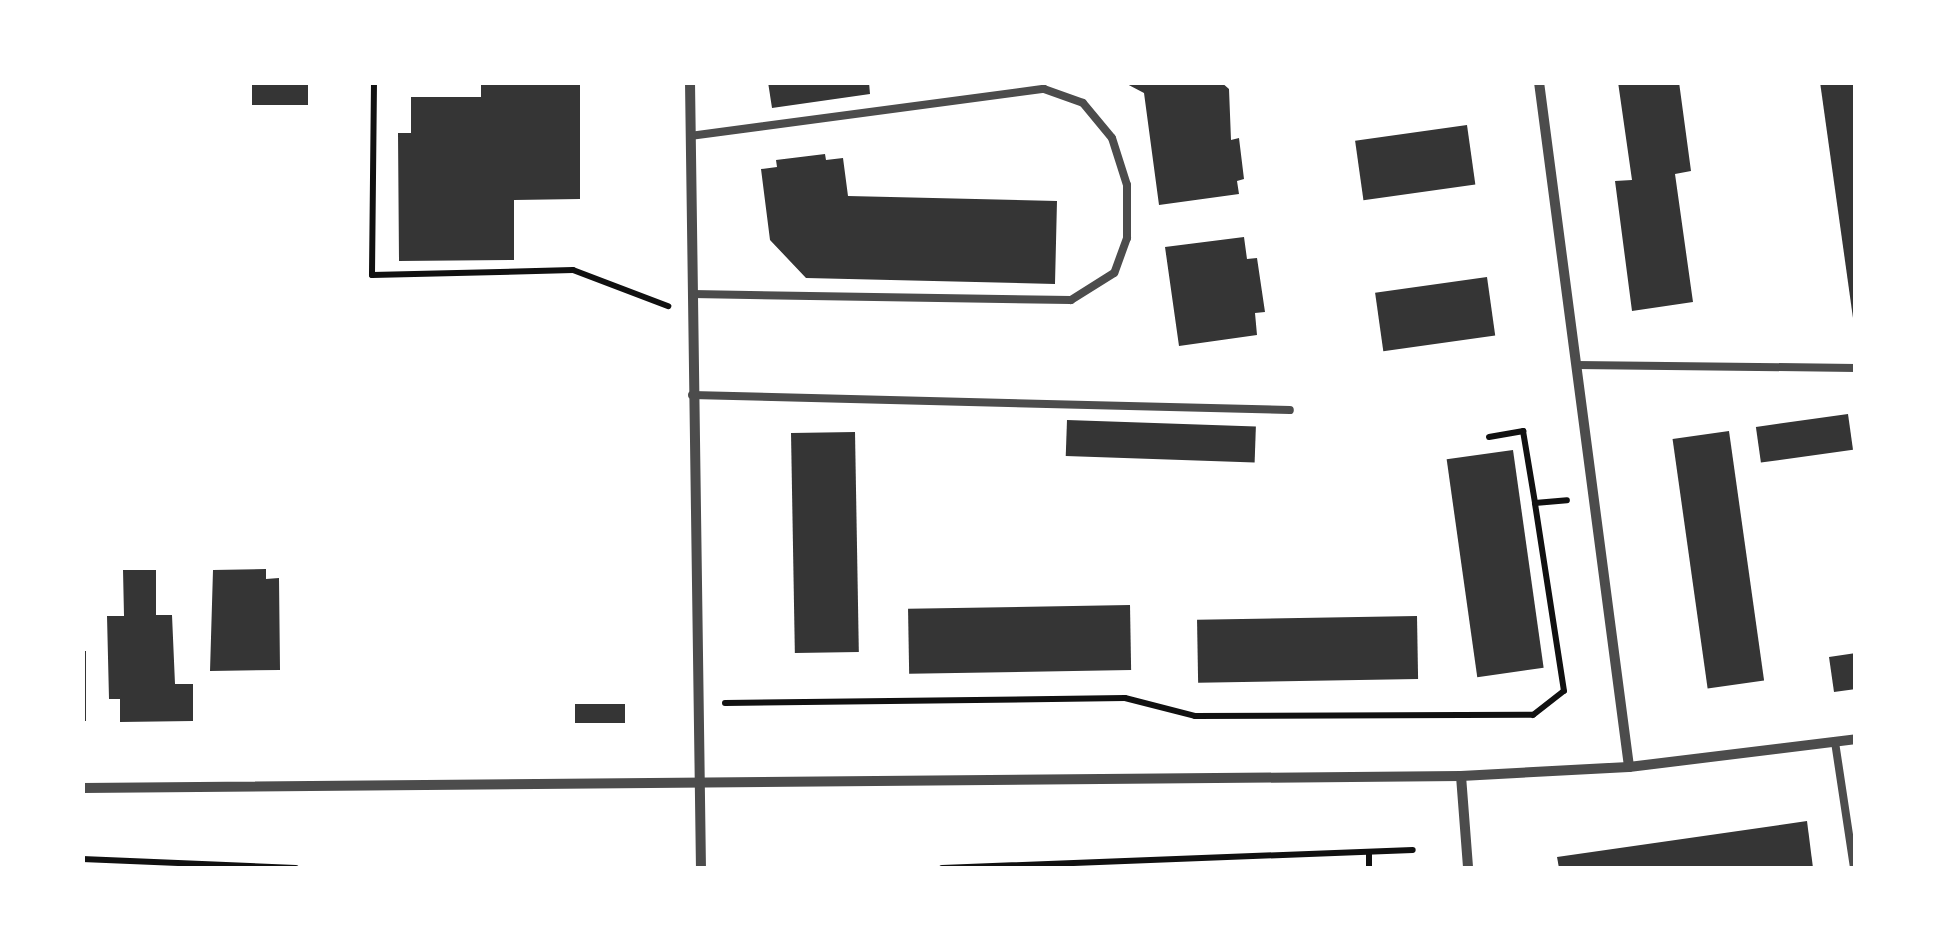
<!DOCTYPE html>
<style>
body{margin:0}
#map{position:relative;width:1938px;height:951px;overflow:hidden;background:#fff;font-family:"Alegreya Sans",sans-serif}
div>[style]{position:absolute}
.building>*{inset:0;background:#353535;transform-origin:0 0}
.path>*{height:6px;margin:-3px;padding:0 3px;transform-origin:3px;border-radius:3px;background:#111}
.service>*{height:8px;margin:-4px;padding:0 4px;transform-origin:4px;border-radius:4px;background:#4c4c4c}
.minor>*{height:10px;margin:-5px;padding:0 5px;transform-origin:5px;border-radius:5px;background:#4c4c4c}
span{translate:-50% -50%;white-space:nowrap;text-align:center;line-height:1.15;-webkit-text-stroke:8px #fff;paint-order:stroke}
.frame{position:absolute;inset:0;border:85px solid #fff;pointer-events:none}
</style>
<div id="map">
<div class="building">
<i style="left:252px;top:82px;width:56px;height:23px"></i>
<i style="clip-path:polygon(481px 82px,580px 82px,580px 199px,514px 200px,514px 260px,399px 261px,398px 133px,411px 133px,411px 97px,481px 97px)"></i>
<i style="clip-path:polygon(768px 82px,869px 82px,870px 94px,772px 108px)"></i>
<i style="clip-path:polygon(1123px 82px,1221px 82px,1229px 89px,1231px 140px,1239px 138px,1244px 179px,1237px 181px,1239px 194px,1159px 205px,1144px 93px)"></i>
<i style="clip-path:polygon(1618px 82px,1679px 82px,1691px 171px,1675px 174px,1693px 302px,1632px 311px,1615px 181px,1632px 180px)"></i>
<i style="clip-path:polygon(1820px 82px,1856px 82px,1856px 317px,1853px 318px)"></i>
<i style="left:1467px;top:125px;width:60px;height:113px;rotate:82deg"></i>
<i style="clip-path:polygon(825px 154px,826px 160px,843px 158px,848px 196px,1057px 201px,1055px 284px,806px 278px,770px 240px,761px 169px,777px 167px,776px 160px)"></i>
<i style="clip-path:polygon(1244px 237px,1247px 259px,1257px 258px,1265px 312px,1255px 313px,1257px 335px,1179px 346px,1165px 247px)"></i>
<i style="left:1487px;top:277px;width:59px;height:113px;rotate:82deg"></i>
<i style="left:1848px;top:414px;width:36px;height:93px;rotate:82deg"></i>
<i style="left:1067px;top:420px;width:189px;height:36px;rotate:2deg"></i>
<i style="left:1729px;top:431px;width:252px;height:57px;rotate:82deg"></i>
<i style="left:855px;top:432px;width:220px;height:64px;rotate:89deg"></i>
<i style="left:1513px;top:450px;width:220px;height:67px;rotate:82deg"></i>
<i style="clip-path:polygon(266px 569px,266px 579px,279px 578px,280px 670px,210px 671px,213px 570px)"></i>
<i style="clip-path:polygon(123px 570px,156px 570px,156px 615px,172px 615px,175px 684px,193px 684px,193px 721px,120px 722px,120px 699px,109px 699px,107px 616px,124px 616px)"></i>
<i style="left:1130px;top:605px;width:65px;height:222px;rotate:89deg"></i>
<i style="left:1417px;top:616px;width:63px;height:220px;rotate:89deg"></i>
<i style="left:82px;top:651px;width:4px;height:70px"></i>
<i style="clip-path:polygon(1856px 653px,1856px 689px,1834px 692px,1829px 657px)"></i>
<i style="left:575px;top:704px;width:50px;height:19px"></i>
<i style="clip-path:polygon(1807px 821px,1813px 868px,1559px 868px,1557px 857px)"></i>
</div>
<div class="path">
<i style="left:374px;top:82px;width:193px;rotate:90.6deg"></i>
<i style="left:372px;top:275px;width:201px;rotate:-1.4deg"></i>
<i style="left:573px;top:270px;width:102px;rotate:20.8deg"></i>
<i style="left:1489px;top:437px;width:35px;rotate:-10deg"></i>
<i style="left:1523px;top:431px;width:73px;rotate:80.5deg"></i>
<i style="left:725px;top:703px;width:400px;rotate:-0.7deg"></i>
<i style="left:1125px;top:698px;width:72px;rotate:14.4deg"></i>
<i style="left:1195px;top:716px;width:338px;rotate:-0.2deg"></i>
<i style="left:1533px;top:715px;width:39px;rotate:-38deg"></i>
<i style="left:1564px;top:691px;width:190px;rotate:-98.8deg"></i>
<i style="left:1535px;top:503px;width:32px;rotate:-5deg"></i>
<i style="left:1369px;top:852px;width:16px;rotate:90deg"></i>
<i style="left:82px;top:859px;width:214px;rotate:2.4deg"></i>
<i style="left:942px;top:868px;width:471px;rotate:-2.2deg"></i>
</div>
<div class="service">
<i style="left:690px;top:136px;width:357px;rotate:-7.6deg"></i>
<i style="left:1044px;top:89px;width:41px;rotate:19.7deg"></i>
<i style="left:1083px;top:103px;width:45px;rotate:50.4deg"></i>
<i style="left:1112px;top:138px;width:49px;rotate:72.3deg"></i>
<i style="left:1127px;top:185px;width:53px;rotate:90deg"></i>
<i style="left:1127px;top:238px;width:37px;rotate:110deg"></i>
<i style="left:1114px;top:273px;width:51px;rotate:147.9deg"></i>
<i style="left:1071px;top:300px;width:379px;rotate:-179.1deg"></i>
<i style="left:1576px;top:365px;width:280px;rotate:0.6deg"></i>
<i style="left:692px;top:395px;width:598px;rotate:1.44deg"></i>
<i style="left:1835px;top:742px;width:127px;rotate:81.4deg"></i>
</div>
<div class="minor">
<i style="left:690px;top:82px;width:786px;rotate:89.2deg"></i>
<i style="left:1539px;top:82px;width:691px;rotate:82.51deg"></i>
<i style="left:1461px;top:776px;width:92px;rotate:85.6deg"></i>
<i style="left:82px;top:788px;width:1379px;rotate:-0.5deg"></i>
<i style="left:1461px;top:776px;width:168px;rotate:-3.1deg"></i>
<i style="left:1629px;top:767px;width:229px;rotate:-7deg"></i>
</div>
<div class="frame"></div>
</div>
